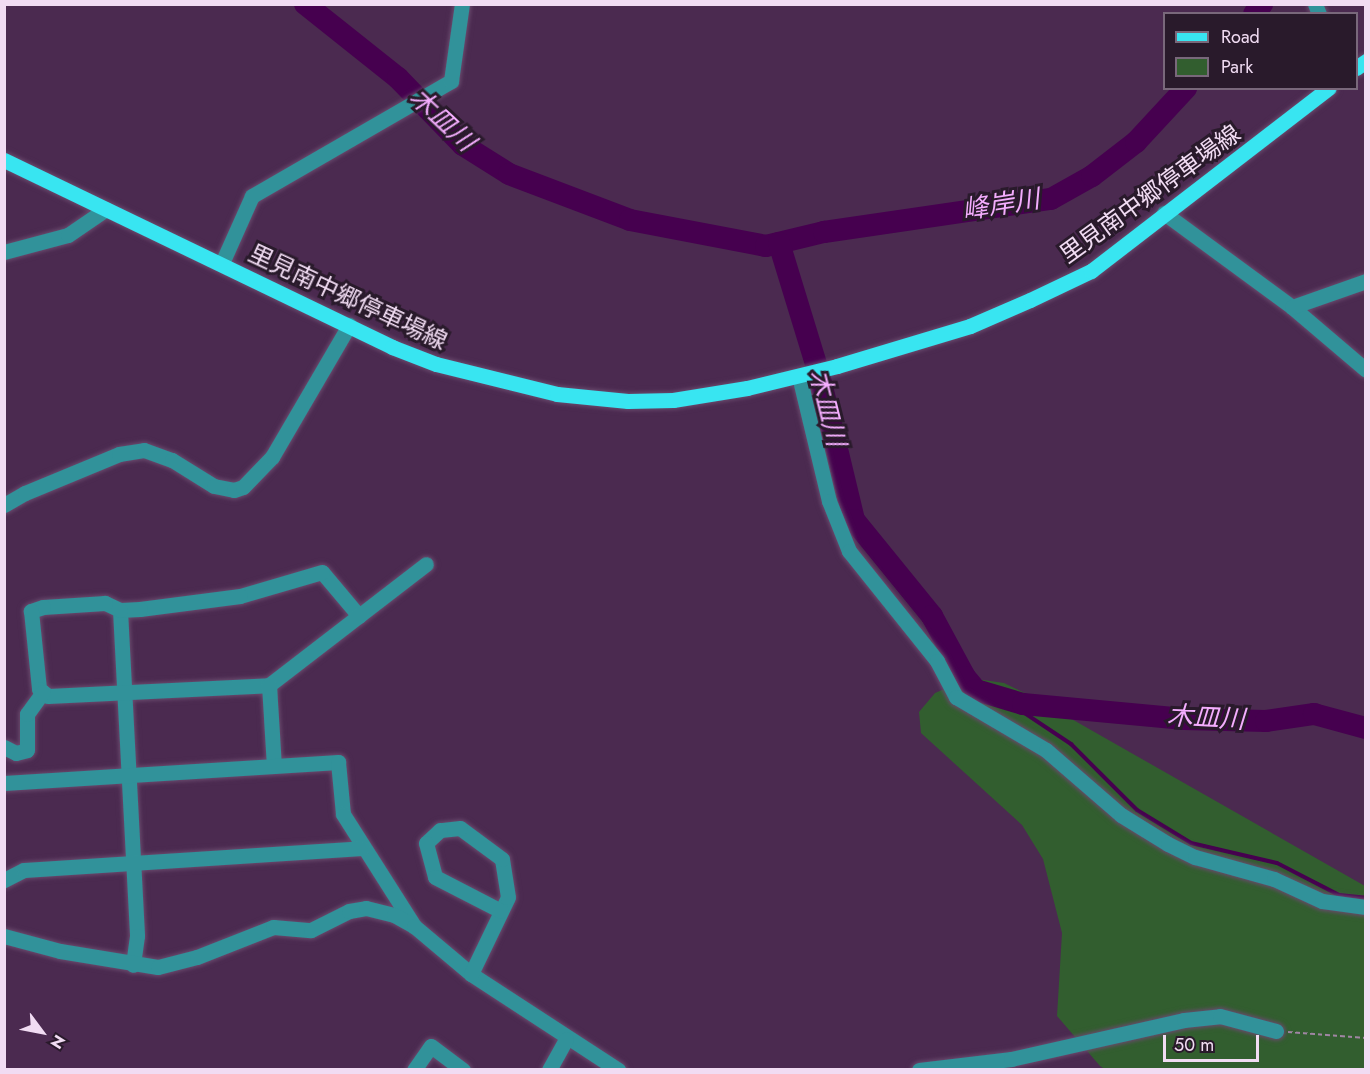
<!DOCTYPE html>
<meta charset="utf-8">
<style>
body{margin:0}
#map{position:relative;width:1370px;height:1074px;overflow:hidden;background:#4b2a50;font-family:Jost,"Noto Sans JP",sans-serif}
div>[style]{position:absolute}
.green>*{inset:0;background:#325e2f}
.stream>*{height:4px;margin:-2px;padding:0 2px;transform-origin:2px;border-radius:2px;background:#46004f}
.river>*{height:22px;margin:-11px;padding:0 11px;transform-origin:11px;border-radius:11px;background:#46004f}
.path>*{height:2px;margin-top:-1px;transform-origin:0;background:repeating-linear-gradient(90deg,#a085a3 0 4.5px,transparent 0 7.5px)}
.roads{filter:drop-shadow(0 0 2px #694a6d) drop-shadow(0 0 2px #694a6d)}
.minor>*{height:15px;margin:-7.5px;padding:0 7.5px;transform-origin:7.5px;border-radius:7.5px;background:#31929a}
.major>*{height:15px;margin:-7.5px;padding:0 7.5px;transform-origin:7.5px;border-radius:7.5px;background:#38e5f1}
span{translate:-50% -50%;white-space:nowrap;text-align:center;line-height:1.15;-webkit-text-stroke:6px #291a2b;paint-order:stroke}
.street-label{font-size:24px;color:#f1dcf3}
.water-label{font-size:26px;color:#f4adfe;font-style:italic}
.frame{position:absolute;inset:0;border:6px solid #f1dcf3;pointer-events:none}
.legend{position:absolute;left:1163px;top:12px;width:195px;height:78px;box-sizing:border-box;background:#291a2b;border:2px solid #79687b;margin:0;padding:8px 10px;list-style:none;font-size:18px;color:#f1dcf3}
.legend li{display:flex;align-items:center;gap:12px;height:30px}
.legend b{width:30px;border:2px solid #79687b}
.north{position:absolute;left:12px;top:1002px;width:60px;height:60px;-webkit-text-stroke:4px #291a2b;paint-order:stroke;rotate:122deg;font-size:16px;font-weight:700;line-height:24px;text-align:center;color:#f1dcf3}
.north::after{content:'';display:block;margin:auto;width:21px;height:27px;background:#f1dcf3;clip-path:polygon(50% 0,100% 100%,50% 72%,0 100%)}
.scale{position:absolute;left:1163px;top:1035px;width:96px;height:27px;box-sizing:border-box;border:3px solid #f1dcf3;border-top:0;padding-left:8px;font-size:18px;line-height:21px;white-space:nowrap;color:#f1dcf3;-webkit-text-stroke:4px #291a2b;paint-order:stroke}
</style>
<div id="map">
<div class="green">
<i style="clip-path:polygon(970px 678px,1004px 683px,1033px 697px,1365px 886px,1365px 1069px,1106px 1070px,1100px 1066px,1057px 1016px,1062px 933px,1043px 859px,1022px 825px,921px 733px,919px 712px,935px 693px)"></i>
</div>
<div class="stream">
<i style="left:999px;top:696px;width:87px;rotate:33.7deg"></i>
<i style="left:1071px;top:744px;width:93px;rotate:45deg"></i>
<i style="left:1137px;top:810px;width:63px;rotate:31.4deg"></i>
<i style="left:1191px;top:843px;width:88px;rotate:13.1deg"></i>
<i style="left:1277px;top:863px;width:70px;rotate:27.3deg"></i>
<i style="left:1339px;top:895px;width:27px;rotate:6deg"></i>
</div>
<div class="river">
<i style="left:305px;top:4px;width:119px;rotate:38.5deg"></i>
<i style="left:398px;top:78px;width:93px;rotate:45.9deg"></i>
<i style="left:463px;top:145px;width:54px;rotate:32.2deg"></i>
<i style="left:509px;top:174px;width:129px;rotate:20.8deg"></i>
<i style="left:630px;top:220px;width:138px;rotate:10.8deg"></i>
<i style="left:766px;top:246px;width:60px;rotate:-13.6deg"></i>
<i style="left:824px;top:232px;width:229px;rotate:-8.3deg"></i>
<i style="left:1051px;top:199px;width:47px;rotate:-29.3deg"></i>
<i style="left:1092px;top:176px;width:56px;rotate:-37.7deg"></i>
<i style="left:1136px;top:142px;width:74px;rotate:-47.2deg"></i>
<i style="left:1254px;top:14px;width:13px;rotate:-51deg"></i>
<i style="left:779px;top:243px;width:137px;rotate:73deg"></i>
<i style="left:819px;top:374px;width:150px;rotate:76.5deg"></i>
<i style="left:854px;top:520px;width:124px;rotate:50.9deg"></i>
<i style="left:932px;top:616px;width:69px;rotate:61.6deg"></i>
<i style="left:965px;top:677px;width:17px;rotate:50deg"></i>
<i style="left:976px;top:690px;width:49px;rotate:16.6deg"></i>
<i style="left:1023px;top:704px;width:162px;rotate:5.3deg"></i>
<i style="left:1184px;top:719px;width:82px;rotate:1.4deg"></i>
<i style="left:1266px;top:721px;width:49px;rotate:-8.3deg"></i>
<i style="left:1314px;top:714px;width:54px;rotate:15.1deg"></i>
</div>
<div class="path">
<i style="left:1288px;top:1032px;width:78px;rotate:4.4deg"></i>
</div>
<div class="roads">
<div class="minor">
<i style="left:1315px;top:4px;width:11px;rotate:68deg"></i>
<i style="left:1164px;top:213px;width:159px;rotate:36.3deg"></i>
<i style="left:1292px;top:307px;width:97px;rotate:40.4deg"></i>
<i style="left:4px;top:252px;width:66px;rotate:-14.9deg"></i>
<i style="left:68px;top:235px;width:46px;rotate:-34.4deg"></i>
<i style="left:222px;top:263px;width:73px;rotate:-65.9deg"></i>
<i style="left:252px;top:196px;width:230px;rotate:-30deg"></i>
<i style="left:451px;top:81px;width:78px;rotate:-81.9deg"></i>
<i style="left:1292px;top:307px;width:78px;rotate:-19.4deg"></i>
<i style="left:799px;top:376px;width:129px;rotate:76.5deg"></i>
<i style="left:829px;top:501px;width:54px;rotate:68.2deg"></i>
<i style="left:849px;top:551px;width:141px;rotate:51.3deg"></i>
<i style="left:937px;top:661px;width:41px;rotate:62.2deg"></i>
<i style="left:956px;top:697px;width:104px;rotate:30.5deg"></i>
<i style="left:1046px;top:750px;width:99px;rotate:40.9deg"></i>
<i style="left:1121px;top:815px;width:55px;rotate:31.7deg"></i>
<i style="left:1168px;top:844px;width:30px;rotate:26deg"></i>
<i style="left:1195px;top:857px;width:82px;rotate:15.6deg"></i>
<i style="left:1274px;top:879px;width:53px;rotate:24.6deg"></i>
<i style="left:1322px;top:901px;width:44px;rotate:7.8deg"></i>
<i style="left:4px;top:505px;width:24px;rotate:-30deg"></i>
<i style="left:25px;top:493px;width:102px;rotate:-22.5deg"></i>
<i style="left:119px;top:454px;width:25px;rotate:-9deg"></i>
<i style="left:144px;top:450px;width:30px;rotate:20deg"></i>
<i style="left:172px;top:460px;width:49px;rotate:31.8deg"></i>
<i style="left:214px;top:486px;width:20px;rotate:11deg"></i>
<i style="left:234px;top:490px;width:9px;rotate:-18deg"></i>
<i style="left:243px;top:487px;width:42px;rotate:-46deg"></i>
<i style="left:272px;top:457px;width:153px;rotate:-59.7deg"></i>
<i style="left:120px;top:610px;width:326px;rotate:87deg"></i>
<i style="left:137px;top:936px;width:29px;rotate:98deg"></i>
<i style="left:359px;top:616px;width:57px;rotate:-130.1deg"></i>
<i style="left:322px;top:572px;width:85px;rotate:163.7deg"></i>
<i style="left:240px;top:596px;width:101px;rotate:172.6deg"></i>
<i style="left:140px;top:609px;width:20px;rotate:177deg"></i>
<i style="left:120px;top:610px;width:17px;rotate:-155deg"></i>
<i style="left:105px;top:603px;width:62px;rotate:176.3deg"></i>
<i style="left:43px;top:607px;width:13px;rotate:162deg"></i>
<i style="left:31px;top:611px;width:78px;rotate:84.1deg"></i>
<i style="left:39px;top:689px;width:11px;rotate:38deg"></i>
<i style="left:48px;top:696px;width:221px;rotate:-2.8deg"></i>
<i style="left:269px;top:685px;width:198px;rotate:-37.6deg"></i>
<i style="left:269px;top:685px;width:81px;rotate:86.5deg"></i>
<i style="left:4px;top:747px;width:13px;rotate:27deg"></i>
<i style="left:16px;top:753px;width:11px;rotate:-15deg"></i>
<i style="left:27px;top:750px;width:36px;rotate:-90deg"></i>
<i style="left:27px;top:714px;width:27px;rotate:-54deg"></i>
<i style="left:4px;top:783px;width:335px;rotate:-3.6deg"></i>
<i style="left:338px;top:762px;width:52px;rotate:84.5deg"></i>
<i style="left:343px;top:814px;width:133px;rotate:57.6deg"></i>
<i style="left:4px;top:880px;width:22px;rotate:-27deg"></i>
<i style="left:24px;top:870px;width:339px;rotate:-3.7deg"></i>
<i style="left:4px;top:936px;width:58px;rotate:15deg"></i>
<i style="left:60px;top:951px;width:99px;rotate:9.3deg"></i>
<i style="left:158px;top:967px;width:40px;rotate:-14.4deg"></i>
<i style="left:197px;top:957px;width:82px;rotate:-21.5deg"></i>
<i style="left:273px;top:927px;width:38px;rotate:5deg"></i>
<i style="left:311px;top:930px;width:42px;rotate:-26.6deg"></i>
<i style="left:349px;top:911px;width:17px;rotate:-10deg"></i>
<i style="left:366px;top:908px;width:29px;rotate:14deg"></i>
<i style="left:394px;top:915px;width:23px;rotate:29deg"></i>
<i style="left:414px;top:926px;width:75px;rotate:40.1deg"></i>
<i style="left:471px;top:974px;width:176px;rotate:33.1deg"></i>
<i style="left:471px;top:974px;width:85px;rotate:-64.3deg"></i>
<i style="left:508px;top:897px;width:38px;rotate:-99deg"></i>
<i style="left:502px;top:859px;width:52px;rotate:-143.6deg"></i>
<i style="left:460px;top:828px;width:20px;rotate:174deg"></i>
<i style="left:440px;top:830px;width:19px;rotate:137deg"></i>
<i style="left:426px;top:843px;width:35px;rotate:75deg"></i>
<i style="left:435px;top:877px;width:74px;rotate:27.3deg"></i>
<i style="left:414px;top:1070px;width:29px;rotate:-55deg"></i>
<i style="left:431px;top:1046px;width:40px;rotate:37deg"></i>
<i style="left:549px;top:1070px;width:35px;rotate:-61deg"></i>
<i style="left:919px;top:1070px;width:93px;rotate:-6.8deg"></i>
<i style="left:1011px;top:1059px;width:177px;rotate:-12.7deg"></i>
<i style="left:1184px;top:1020px;width:36px;rotate:-6deg"></i>
<i style="left:1220px;top:1016px;width:58px;rotate:15deg"></i>
</div>
<div class="major">
<i style="left:1356px;top:68px;width:12px;rotate:-35deg"></i>
<i style="left:4px;top:160px;width:431px;rotate:25.7deg"></i>
<i style="left:392px;top:347px;width:47px;rotate:21.1deg"></i>
<i style="left:436px;top:364px;width:125px;rotate:13.9deg"></i>
<i style="left:557px;top:394px;width:71px;rotate:5.6deg"></i>
<i style="left:628px;top:401px;width:45px;rotate:-1.3deg"></i>
<i style="left:673px;top:400px;width:75px;rotate:-9.2deg"></i>
<i style="left:747px;top:388px;width:93px;rotate:-13.7deg"></i>
<i style="left:837px;top:366px;width:139px;rotate:-16.7deg"></i>
<i style="left:970px;top:326px;width:65px;rotate:-23.4deg"></i>
<i style="left:1030px;top:300px;width:68px;rotate:-25.4deg"></i>
<i style="left:1091px;top:271px;width:300px;rotate:-37.6deg"></i>
</div>
</div>
<div class="street-label">
<span style="left:1150px;top:194px;rotate:-36deg">里見南中郷停車場線</span>
<span style="left:348px;top:297px;rotate:25deg">里見南中郷停車場線</span>
</div>
<div class="water-label">
<span style="left:442px;top:120px;rotate:43deg">木皿川</span>
<span style="left:1001px;top:205px;rotate:-9deg">峰岸川</span>
<span style="left:827px;top:408px;rotate:76deg">木皿川</span>
<span style="left:1206px;top:718px;rotate:3deg">木皿川</span>
</div>
<div class="frame"></div>
<ul class="legend">
<li><b style="height:8px;background:#38e5f1"></b>Road</li>
<li><b style="height:16px;background:#325e2f"></b>Park</li>
</ul>
<div class="north">N</div>
<div class="scale">50 m</div>
</div>
